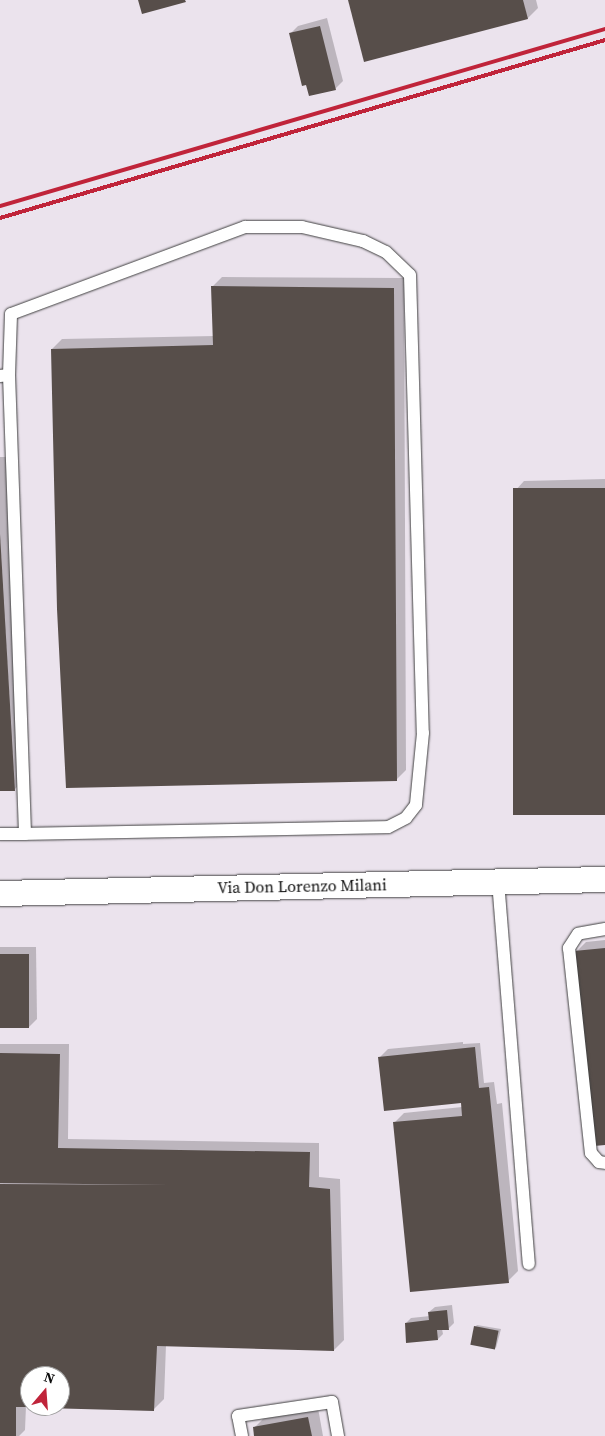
<!DOCTYPE html>
<style>
body{margin:0}
#map{position:relative;width:605px;height:1436px;overflow:hidden;background:#fffaef;font-family:"Source Serif 4",serif}
div>[style]{position:absolute}
.industrial>*{inset:0;background:#ebe3ed}
.shadow>*{inset:0;background:#0003}
.building>*{inset:0;background:#574e4a;transform-origin:0 0}
.roads{filter:drop-shadow(0 0 1px #414141) drop-shadow(0 0 1px #414141)}
.lane>*{height:12px;margin:-6px;padding:0 6px;transform-origin:6px;border-radius:6px;background:#fff}
.street>*{height:25px;margin:-12.5px;padding:0 12.5px;transform-origin:12.5px;border-radius:12.5px;background:#fff}
.rail>*{height:4px;margin:-2px;padding:0 2px;transform-origin:2px;border-radius:2px;background:#c0243a}
span{translate:-50% -50%;white-space:nowrap;text-align:center;line-height:1.15;-webkit-text-stroke:5px #fff;paint-order:stroke}
.street-label{font-size:16px;color:#0e0e0e}
.north{position:absolute;left:20px;top:1366px;width:50px;height:50px;box-sizing:border-box;background:#fff;border:1px solid #9f9f9f;border-radius:50%;rotate:18deg;font-size:14px;font-weight:700;line-height:20px;text-align:center;color:#0e0e0e}
.north::after{content:'';display:block;margin:auto;width:18px;height:22px;background:#c0243a;clip-path:polygon(50% 0,100% 100%,50% 72%,0 100%)}
</style>
<div id="map">
<div class="industrial">
<i style="clip-path:polygon(evenodd,0 0,605px 0,605px 1436px,0 1436px,0 0,30px 1376px,60px 1376px,60px 1406px,30px 1406px,30px 1376px)"></i>
</div>
<div class="shadow">
<i style="clip-path:polygon(349px 0,536px 0,538px 8px,528px 18px,365px 60px)"></i>
<i style="clip-path:polygon(327px 18px,343px 81px,335px 89px,290px 34px,298px 26px)"></i>
<i style="clip-path:polygon(222px 277px,404px 278px,406px 770px,396px 780px,52px 349px,62px 339px,214px 336px,212px 287px)"></i>
<i style="clip-path:polygon(0 457px,7px 457px,25px 779px,15px 789px,0 790px)"></i>
<i style="clip-path:polygon(605px 479px,605px 814px,514px 492px,524px 481px)"></i>
<i style="clip-path:polygon(605px 940px,605px 1143px,576px 952px,586px 942px)"></i>
<i style="clip-path:polygon(0 947px,36px 947px,37px 1019px,29px 1027px,0 1027px)"></i>
<i style="clip-path:polygon(463px 1042px,463px 1044px,480px 1043px,484px 1083px,494px 1082px,497px 1104px,502px 1103px,518px 1271px,508px 1281px,394px 1123px,404px 1113px,462px 1107px,462px 1102px,380px 1057px,388px 1049px)"></i>
<i style="clip-path:polygon(0 1044px,69px 1044px,68px 1139px,319px 1143px,319px 1177px,340px 1179px,344px 1340px,334px 1350px,166px 1345px,164px 1399px,154px 1409px,31px 1406px,60px 1406px,60px 1376px,30px 1376px,30px 1406px,26px 1406px,25px 1430px,19px 1436px,0 1436px)"></i>
<i style="clip-path:polygon(452px 1305px,454px 1323px,449px 1328px,442px 1329px,443px 1334px,438px 1339px,406px 1323px,411px 1318px,430px 1316px,429px 1312px,435px 1307px)"></i>
<i style="clip-path:polygon(477px 1325px,501px 1329px,496px 1348px,475px 1327px)"></i>
<i style="clip-path:polygon(318px 1408px,323px 1436px,256px 1436px,254px 1428px,264px 1418px)"></i>
</div>
<div class="building">
<i style="clip-path:polygon(138px 0,185px 0,186px 2px,142px 14px)"></i>
<i style="clip-path:polygon(348px 0,523px 0,528px 19px,364px 62px)"></i>
<i style="clip-path:polygon(320px 26px,336px 90px,309px 96px,306px 85px,302px 86px,289px 33px)"></i>
<i style="clip-path:polygon(211px 286px,394px 288px,397px 781px,66px 788px,57px 609px,51px 349px,213px 345px)"></i>
<i style="left:605px;top:488px;width:327px;height:92px;rotate:90deg"></i>
<i style="clip-path:polygon(0 534px,15px 791px,0 791px)"></i>
<i style="clip-path:polygon(605px 948px,605px 1145px,594px 1146px,574px 951px)"></i>
<i style="left:29px;top:954px;width:74px;height:29px;rotate:90deg"></i>
<i style="clip-path:polygon(475px 1047px,479px 1088px,489px 1087px,509px 1283px,410px 1292px,393px 1122px,462px 1116px,461px 1103px,384px 1111px,378px 1057px)"></i>
<i style="clip-path:polygon(0 1053px,60px 1054px,58px 1148px,310px 1152px,309px 1187px,330px 1189px,334px 1351px,157px 1346px,154px 1411px,45px 1408px,60px 1406px,60px 1376px,30px 1376px,30px 1407px,16px 1407px,16px 1436px,0 1436px,0 1184px,170px 1185px,0 1183px)"></i>
<i style="clip-path:polygon(447px 1310px,449px 1330px,437px 1330px,438px 1340px,406px 1343px,405px 1323px,429px 1320px,428px 1312px)"></i>
<i style="left:474px;top:1326px;width:25px;height:19px;rotate:11deg"></i>
<i style="clip-path:polygon(308px 1417px,312px 1436px,254px 1436px,253px 1427px)"></i>
</div>
<div class="roads">
<div class="lane">
<i style="left:9px;top:375px;width:61px;rotate:-88.1deg"></i>
<i style="left:11px;top:314px;width:250px;rotate:-20.4deg"></i>
<i style="left:245px;top:227px;width:57px"></i>
<i style="left:302px;top:227px;width:63px;rotate:12.9deg"></i>
<i style="left:363px;top:241px;width:25px;rotate:26deg"></i>
<i style="left:386px;top:252px;width:33px;rotate:44deg"></i>
<i style="left:410px;top:275px;width:458px;rotate:88.4deg"></i>
<i style="left:423px;top:733px;width:72px;rotate:95.6deg"></i>
<i style="left:416px;top:805px;width:16px;rotate:128deg"></i>
<i style="left:406px;top:818px;width:20px;rotate:153deg"></i>
<i style="left:388px;top:827px;width:363px;rotate:178.9deg"></i>
<i style="left:0;top:376px;width:9px;rotate:-6deg"></i>
<i style="left:9px;top:375px;width:459px;rotate:88deg"></i>
<i style="left:25px;top:834px;width:25px;rotate:180deg"></i>
<i style="left:498px;top:881px;width:384px;rotate:85.4deg"></i>
<i style="left:605px;top:929px;width:27px;rotate:170deg"></i>
<i style="left:578px;top:934px;width:17px;rotate:123deg"></i>
<i style="left:569px;top:948px;width:206px;rotate:83.9deg"></i>
<i style="left:591px;top:1153px;width:12px;rotate:48deg"></i>
<i style="left:599px;top:1162px;width:6px;rotate:9deg"></i>
<i style="left:242px;top:1436px;width:20px;rotate:-101deg"></i>
<i style="left:238px;top:1416px;width:95px;rotate:-8.5deg"></i>
<i style="left:332px;top:1402px;width:35px;rotate:80deg"></i>
</div>
<div class="street">
<i style="left:0;top:893px;width:605px;rotate:-1.33deg"></i>
</div>
</div>
<div class="rail">
<i style="left:0;top:206px;width:630px;rotate:-16.31deg"></i>
<i style="left:0;top:218px;width:631px;rotate:-16.39deg"></i>
</div>
<div class="street-label">
<span style="left:302px;top:886px;rotate:-1deg">Via Don Lorenzo Milani</span>
</div>
<div class="north">N</div>
</div>
